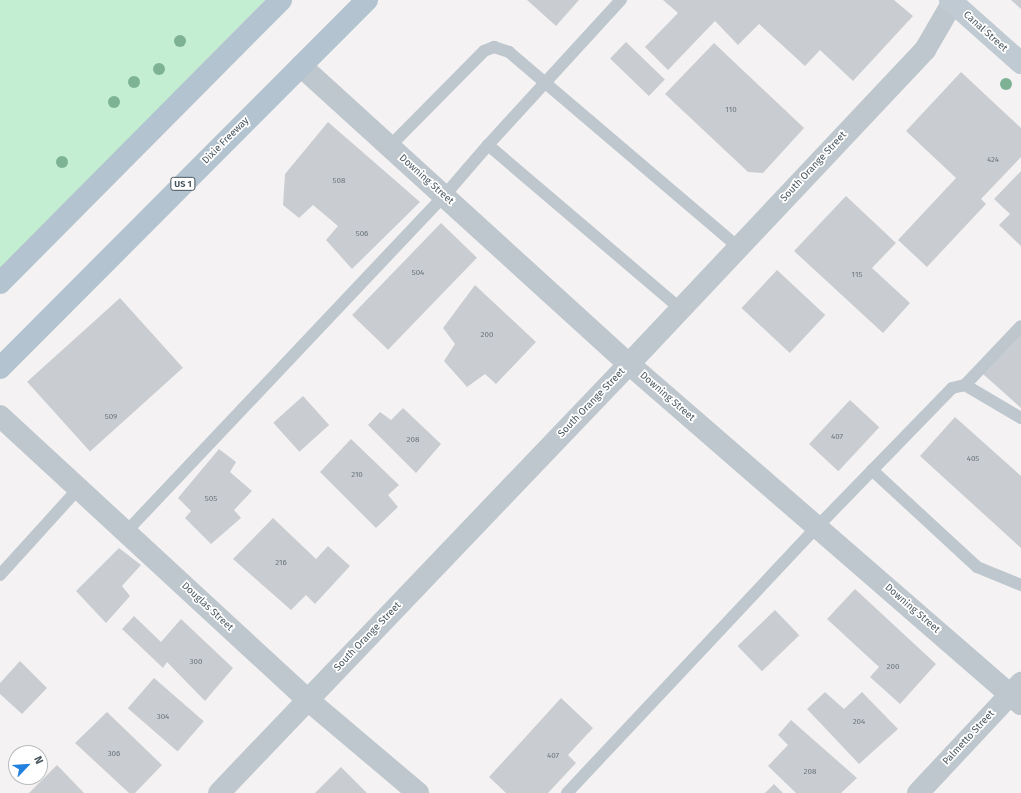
<!DOCTYPE html>
<style>
body{margin:0}
#map{position:relative;width:1021px;height:793px;overflow:hidden;background:#f4f2f2;font-family:"Fira Sans",sans-serif}
div>[style]{position:absolute}
.green>*{inset:0;background:#c4eed1}
.building>*{inset:0;background:#c9cdd1;transform-origin:0 0}
.service>*{height:12px;margin:-6px;padding:0 6px;transform-origin:6px;border-radius:6px;background:#bec7ce}
.minor>*{height:22px;margin:-11px;padding:0 11px;transform-origin:11px;border-radius:11px;background:#bec7ce}
.secondary>*{height:22px;margin:-11px;padding:0 11px;transform-origin:11px;border-radius:11px;background:#bfcad2}
.primary>*{height:22px;margin:-11px;padding:0 11px;transform-origin:11px;border-radius:11px;background:#b3c3cf}
.trees>*{width:12px;height:12px;margin:-6px;border-radius:50%;background:#7db394}
span{translate:-50% -50%;white-space:nowrap;text-align:center;line-height:1.15;-webkit-text-stroke:3.5px #fff;paint-order:stroke}
.number-label{font-size:8px;color:#6a747c}
.number-label span{-webkit-text-stroke-width:0}
.shield-label span{padding:1px 3px;background:#fff;border:1px solid;border-radius:3px;-webkit-text-stroke-width:0}
.shield-label{font-size:9px;color:#4a575f;font-weight:700}
.street-label{font-size:10px;color:#4a575f}
.north{position:absolute;left:8px;top:745px;width:40px;height:40px;box-sizing:border-box;background:#fff;border:1px solid #b7bcbf;border-radius:50%;rotate:65deg;font-size:11px;font-weight:700;line-height:16px;text-align:center;color:#4a575f}
.north::after{content:'';display:block;margin:auto;width:14px;height:18px;background:#2281de;clip-path:polygon(50% 0,100% 100%,50% 72%,0 100%)}
</style>
<div id="map">
<div class="green">
<i style="clip-path:polygon(0 0,281px 0,0 283px)"></i>
</div>
<div class="building">
<i style="clip-path:polygon(527px 0,579px 0,556px 26px)"></i>
<i style="clip-path:polygon(663px 0,894px 0,913px 16px,853px 81px,820px 50px,805px 66px,759px 24px,738px 45px,715px 21px,668px 70px,645px 47px,678px 13px)"></i>
<i style="clip-path:polygon(1011px 0,1021px 0,1021px 9px)"></i>
<i style="left:626px;top:42px;width:54px;height:23px;rotate:44deg"></i>
<i style="clip-path:polygon(714px 43px,804px 128px,763px 173px,748px 172px,665px 94px)"></i>
<i style="clip-path:polygon(961px 72px,1021px 128px,1021px 157px,981px 199px,986px 204px,927px 267px,898px 240px,956px 178px,906px 131px)"></i>
<i style="clip-path:polygon(328px 122px,420px 202px,352px 269px,326px 240px,338px 226px,313px 205px,299px 218px,283px 205px,285px 174px)"></i>
<i style="clip-path:polygon(1021px 171px,1021px 246px,999px 225px,1010px 214px,994px 199px)"></i>
<i style="clip-path:polygon(846px 196px,896px 243px,872px 268px,910px 303px,883px 333px,794px 251px)"></i>
<i style="left:441px;top:223px;width:50px;height:128px;rotate:44deg"></i>
<i style="left:777px;top:270px;width:66px;height:52px;rotate:43deg"></i>
<i style="clip-path:polygon(475px 285px,536px 342px,496px 384px,485px 374px,467px 387px,444px 361px,455px 344px,443px 328px)"></i>
<i style="left:120px;top:298px;width:94px;height:125px;rotate:48deg"></i>
<i style="clip-path:polygon(1021px 334px,1021px 408px,983px 374px)"></i>
<i style="left:303px;top:396px;width:39px;height:40px;rotate:48deg"></i>
<i style="left:850px;top:400px;width:40px;height:60px;rotate:43deg"></i>
<i style="clip-path:polygon(403px 408px,441px 444px,416px 473px,368px 425px,380px 412px,391px 420px)"></i>
<i style="clip-path:polygon(955px 417px,1021px 476px,1021px 548px,920px 456px)"></i>
<i style="clip-path:polygon(351px 439px,399px 485px,388px 495px,398px 507px,376px 528px,320px 472px)"></i>
<i style="clip-path:polygon(219px 449px,236px 462px,230px 472px,252px 491px,234px 510px,241px 518px,211px 544px,185px 518px,191px 511px,178px 498px)"></i>
<i style="clip-path:polygon(273px 518px,316px 559px,328px 546px,350px 566px,315px 604px,306px 595px,291px 610px,233px 559px)"></i>
<i style="clip-path:polygon(119px 548px,141px 565px,122px 586px,130px 596px,106px 623px,76px 591px)"></i>
<i style="clip-path:polygon(855px 589px,936px 664px,900px 704px,870px 677px,879px 667px,827px 619px)"></i>
<i style="left:775px;top:610px;width:35px;height:52px;rotate:46deg"></i>
<i style="clip-path:polygon(134px 616px,161px 642px,181px 619px,233px 668px,205px 701px,167px 662px,163px 668px,122px 629px)"></i>
<i style="clip-path:polygon(20px 661px,47px 688px,22px 714px,0 694px,0 683px)"></i>
<i style="left:154px;top:678px;width:66px;height:40px;rotate:41deg"></i>
<i style="clip-path:polygon(825px 692px,844px 709px,862px 692px,898px 729px,859px 764px,807px 709px)"></i>
<i style="clip-path:polygon(561px 698px,593px 728px,568px 755px,576px 763px,548px 793px,506px 793px,489px 777px)"></i>
<i style="clip-path:polygon(107px 712px,162px 765px,135px 793px,129px 793px,75px 743px)"></i>
<i style="clip-path:polygon(791px 720px,857px 778px,841px 793px,796px 793px,768px 766px,788px 745px,778px 735px)"></i>
<i style="clip-path:polygon(57px 765px,84px 793px,29px 793px)"></i>
<i style="clip-path:polygon(341px 767px,367px 793px,315px 793px)"></i>
<i style="clip-path:polygon(774px 784px,783px 793px,765px 793px)"></i>
</div>
<div class="service">
<i style="left:488px;top:145px;width:197px;rotate:-47.5deg"></i>
<i style="left:390px;top:146px;width:134px;rotate:-45.3deg"></i>
<i style="left:484px;top:51px;width:11px;rotate:-22deg"></i>
<i style="left:494px;top:47px;width:16px;rotate:18deg"></i>
<i style="left:509px;top:52px;width:302px;rotate:40.4deg"></i>
<i style="left:965px;top:385px;width:81px;rotate:-46.5deg"></i>
<i style="left:872px;top:470px;width:143px;rotate:42.7deg"></i>
<i style="left:977px;top:567px;width:48px;rotate:22.2deg"></i>
<i style="left:126px;top:532px;width:463px;rotate:-46.6deg"></i>
<i style="left:444px;top:196px;width:67px;rotate:-49.2deg"></i>
<i style="left:488px;top:145px;width:253px;rotate:40.4deg"></i>
<i style="left:0;top:575px;width:118px;rotate:-47.8deg"></i>
<i style="left:567px;top:793px;width:365px;rotate:-46.8deg"></i>
<i style="left:817px;top:527px;width:194px;rotate:-45.8deg"></i>
<i style="left:952px;top:388px;width:13px;rotate:-13deg"></i>
<i style="left:965px;top:385px;width:65px;rotate:30.5deg"></i>
</div>
<div class="minor">
<i style="left:301px;top:66px;width:443px;rotate:42.3deg"></i>
<i style="left:629px;top:364px;width:519px;rotate:40.94deg"></i>
<i style="left:0;top:416px;width:419px;rotate:42.7deg"></i>
<i style="left:308px;top:700px;width:144px;rotate:40.2deg"></i>
<i style="left:219px;top:793px;width:593px;rotate:-46.3deg"></i>
<i style="left:629px;top:364px;width:432px;rotate:-46.7deg"></i>
<i style="left:925px;top:50px;width:58px;rotate:-59.9deg"></i>
<i style="left:918px;top:793px;width:151px;rotate:-46.9deg"></i>
</div>
<div class="secondary">
<i style="left:950px;top:0;width:95px;rotate:41.6deg"></i>
</div>
<div class="primary">
<i style="left:0;top:283px;width:399px;rotate:-45.2deg"></i>
<i style="left:0;top:368px;width:520px;rotate:-45.08deg"></i>
</div>
<div class="trees">
<i style="left:180px;top:41px"></i>
<i style="left:159px;top:69px"></i>
<i style="left:134px;top:82px"></i>
<i style="left:1006px;top:84px"></i>
<i style="left:114px;top:102px"></i>
<i style="left:62px;top:162px"></i>
</div>
<div class="number-label">
<span style="left:731px;top:110px">110</span>
<span style="left:993px;top:160px">424</span>
<span style="left:339px;top:181px">508</span>
<span style="left:362px;top:234px">506</span>
<span style="left:418px;top:273px">504</span>
<span style="left:857px;top:275px">115</span>
<span style="left:487px;top:335px">200</span>
<span style="left:111px;top:417px">509</span>
<span style="left:837px;top:437px">407</span>
<span style="left:413px;top:440px">208</span>
<span style="left:973px;top:459px">405</span>
<span style="left:357px;top:475px">210</span>
<span style="left:211px;top:499px">505</span>
<span style="left:281px;top:563px">216</span>
<span style="left:196px;top:662px">300</span>
<span style="left:893px;top:667px">200</span>
<span style="left:163px;top:717px">304</span>
<span style="left:859px;top:722px">204</span>
<span style="left:114px;top:754px">306</span>
<span style="left:553px;top:756px">407</span>
<span style="left:810px;top:772px">208</span>
</div>
<div class="shield-label">
<span style="left:183px;top:184px">US 1</span>
</div>
<div class="street-label">
<span style="left:985px;top:32px;rotate:42deg">Canal Street</span>
<span style="left:226px;top:141px;rotate:-45deg">Dixie Freeway</span>
<span style="left:814px;top:167px;rotate:-47deg">South Orange Street</span>
<span style="left:426px;top:180px;rotate:42deg">Downing Street</span>
<span style="left:667px;top:397px;rotate:41deg">Downing Street</span>
<span style="left:592px;top:403px;rotate:-46deg">South Orange Street</span>
<span style="left:207px;top:607px;rotate:43deg">Douglas Street</span>
<span style="left:912px;top:609px;rotate:41deg">Downing Street</span>
<span style="left:368px;top:637px;rotate:-46deg">South Orange Street</span>
<span style="left:969px;top:738px;rotate:-47deg">Palmetto Street</span>
</div>
<div class="north">N</div>
</div>
